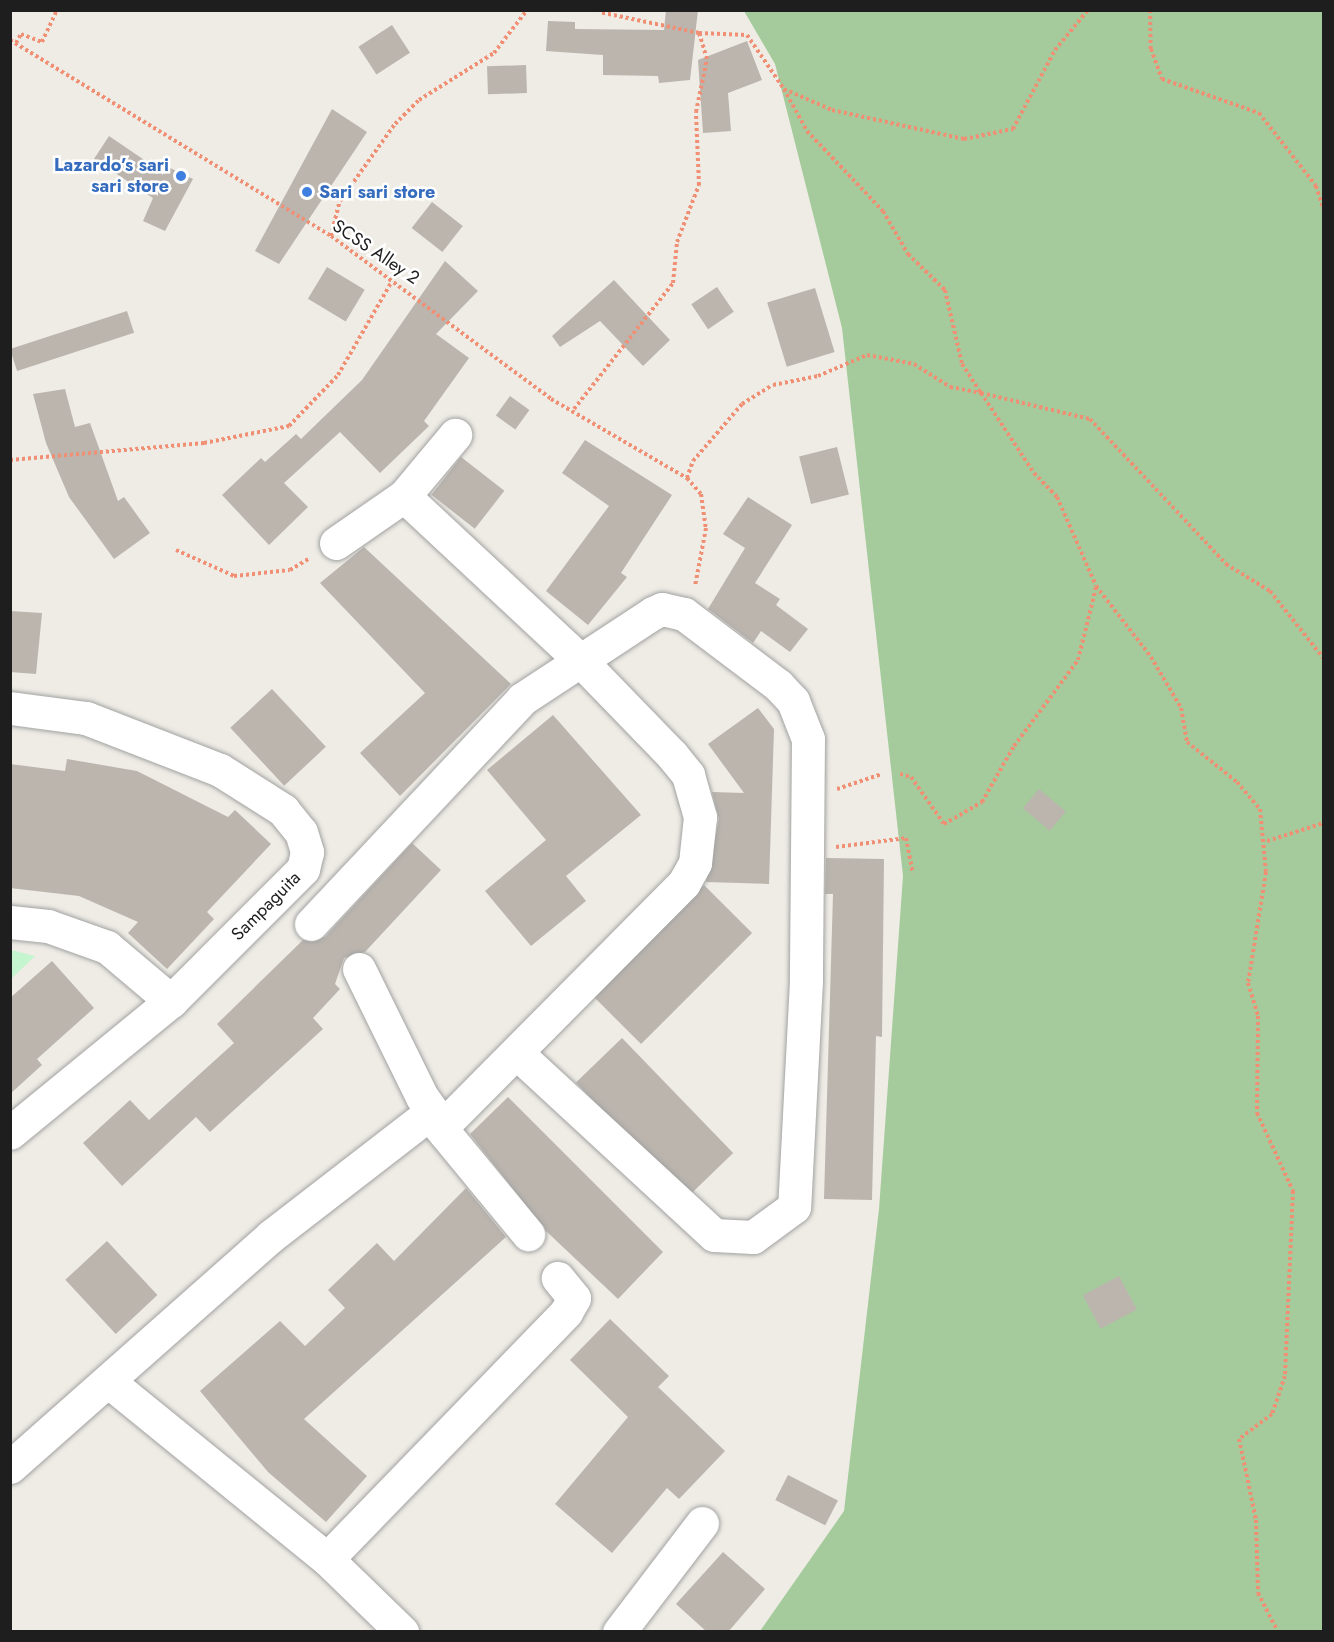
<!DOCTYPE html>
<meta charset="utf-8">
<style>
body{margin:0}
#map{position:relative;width:1334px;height:1642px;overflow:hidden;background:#eeece5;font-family:Jost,sans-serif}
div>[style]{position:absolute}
.forest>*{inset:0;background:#a5cb9c}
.park>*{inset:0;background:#c5f5ce}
.building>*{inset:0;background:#bbb5ae;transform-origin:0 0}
.path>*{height:4px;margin-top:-2px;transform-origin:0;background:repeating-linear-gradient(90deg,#f08f74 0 3px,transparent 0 6px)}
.roads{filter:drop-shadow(0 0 2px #a2a2a2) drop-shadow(0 0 2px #a2a2a2)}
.minor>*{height:33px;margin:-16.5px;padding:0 16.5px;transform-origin:16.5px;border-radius:16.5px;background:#fff}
.dots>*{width:16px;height:16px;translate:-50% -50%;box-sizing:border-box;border:3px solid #fff;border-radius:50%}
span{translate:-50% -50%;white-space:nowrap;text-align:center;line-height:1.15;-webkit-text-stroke:5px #fff;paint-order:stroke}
.shop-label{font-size:18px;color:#366cbe;font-weight:700}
.right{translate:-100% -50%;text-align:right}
.left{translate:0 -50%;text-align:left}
.street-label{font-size:18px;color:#1e1e1e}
.frame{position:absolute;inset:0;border:12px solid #1e1e1e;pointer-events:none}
</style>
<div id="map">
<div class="forest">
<i style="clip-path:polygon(744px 11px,1323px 11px,1323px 1631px,760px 1631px,844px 1511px,879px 1209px,903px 876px,842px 328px,775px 64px)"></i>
</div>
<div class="park">
<i style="clip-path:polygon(11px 950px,35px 956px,11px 979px,10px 950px)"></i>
</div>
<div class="building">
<i style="clip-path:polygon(666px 10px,698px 10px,690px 80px,659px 83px,658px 76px,603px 75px,603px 55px,546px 51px,548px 21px,575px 22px,575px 29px,664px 30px)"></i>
<i style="left:392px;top:25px;width:33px;height:40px;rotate:57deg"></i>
<i style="clip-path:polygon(747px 41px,762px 80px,728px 93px,731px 131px,703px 133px,698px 60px)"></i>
<i style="left:526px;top:65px;width:28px;height:39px;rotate:88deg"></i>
<i style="clip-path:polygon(332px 109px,367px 132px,279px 264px,255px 251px)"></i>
<i style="clip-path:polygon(109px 136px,165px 174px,168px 167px,193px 179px,165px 231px,143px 221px,153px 198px,94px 159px)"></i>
<i style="left:432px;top:202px;width:39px;height:33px;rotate:38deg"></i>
<i style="clip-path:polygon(445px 261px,478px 291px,436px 334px,469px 358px,424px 421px,429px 426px,380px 473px,340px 432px,284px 483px,308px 507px,269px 545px,222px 495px,261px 458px,265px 462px,296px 434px,301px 439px,362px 380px)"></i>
<i style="left:327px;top:267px;width:44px;height:37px;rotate:31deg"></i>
<i style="clip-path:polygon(614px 280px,670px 340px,643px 366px,600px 321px,560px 347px,552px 336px)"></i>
<i style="left:717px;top:287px;width:30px;height:31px;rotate:56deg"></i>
<i style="left:815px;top:288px;width:67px;height:50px;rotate:73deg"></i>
<i style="left:127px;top:311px;width:23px;height:123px;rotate:72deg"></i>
<i style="clip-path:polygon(65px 389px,75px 427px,90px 423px,118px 501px,124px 497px,150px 533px,114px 559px,69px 497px,46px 443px,33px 394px)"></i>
<i style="left:510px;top:396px;width:24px;height:24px;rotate:36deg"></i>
<i style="clip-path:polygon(585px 440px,672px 495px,621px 573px,627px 577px,588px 625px,546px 591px,609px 506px,562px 473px)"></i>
<i style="left:837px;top:447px;width:49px;height:39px;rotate:76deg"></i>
<i style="left:461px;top:457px;width:55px;height:48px;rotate:38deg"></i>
<i style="clip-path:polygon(748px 497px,792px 525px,755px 583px,780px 599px,776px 605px,808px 629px,790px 652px,761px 631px,753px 643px,708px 609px,745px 548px,723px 534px)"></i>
<i style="clip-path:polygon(364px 547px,511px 684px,400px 796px,360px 753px,425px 693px,320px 583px)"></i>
<i style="clip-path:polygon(10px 611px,42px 613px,36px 674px,10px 672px)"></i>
<i style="left:272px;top:689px;width:79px;height:57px;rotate:47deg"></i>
<i style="clip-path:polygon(758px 708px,774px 729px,769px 884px,706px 882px,719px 819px,712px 792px,744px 793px,708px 744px)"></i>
<i style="clip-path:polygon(553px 715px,641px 815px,566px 876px,586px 901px,531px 946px,485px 891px,546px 840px,487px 770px)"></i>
<i style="clip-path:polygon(67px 759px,137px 771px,228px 817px,235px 810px,271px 844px,207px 912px,214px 919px,167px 969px,128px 933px,138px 922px,79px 896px,10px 888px,10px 764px,65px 771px)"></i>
<i style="left:1039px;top:789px;width:35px;height:25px;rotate:40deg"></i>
<i style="clip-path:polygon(412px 843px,441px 870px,365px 952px,344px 958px,335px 984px,340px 989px,313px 1018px,323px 1029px,210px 1132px,196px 1117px,122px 1186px,83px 1143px,130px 1100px,149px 1120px,234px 1043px,217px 1024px,303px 940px,325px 937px)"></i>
<i style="clip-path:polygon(826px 858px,884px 859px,882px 1037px,876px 1036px,872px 1200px,824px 1199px,833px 894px,825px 894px)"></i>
<i style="left:704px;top:885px;width:68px;height:157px;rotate:45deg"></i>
<i style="clip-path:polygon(52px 961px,94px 1008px,37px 1059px,42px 1065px,10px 1094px,10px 998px)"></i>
<i style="left:622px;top:1038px;width:160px;height:64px;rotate:46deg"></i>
<i style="clip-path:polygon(508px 1097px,663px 1252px,618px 1299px,546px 1231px,470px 1134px)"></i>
<i style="clip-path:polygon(466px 1188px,506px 1237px,304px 1419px,367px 1476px,326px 1522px,268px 1472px,200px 1391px,280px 1321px,305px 1346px,345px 1308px,328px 1290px,377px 1243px,394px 1261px)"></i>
<i style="left:107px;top:1241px;width:74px;height:57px;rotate:47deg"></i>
<i style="left:1119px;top:1276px;width:38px;height:41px;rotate:62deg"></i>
<i style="clip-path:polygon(610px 1319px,669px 1376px,658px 1387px,725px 1451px,679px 1499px,667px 1488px,612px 1553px,555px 1504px,628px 1417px,570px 1360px)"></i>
<i style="left:788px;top:1475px;width:56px;height:28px;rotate:27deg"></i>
<i style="clip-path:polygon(723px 1552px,765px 1589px,728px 1632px,707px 1632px,676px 1604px)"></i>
</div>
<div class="path">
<i style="left:545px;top:10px;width:54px"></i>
<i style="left:1150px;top:10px;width:39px;rotate:89deg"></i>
<i style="left:1151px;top:49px;width:32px;rotate:70deg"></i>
<i style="left:1162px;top:79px;width:103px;rotate:19.3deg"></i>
<i style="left:1259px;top:113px;width:93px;rotate:52deg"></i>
<i style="left:1316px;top:186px;width:25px;rotate:72deg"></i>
<i style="left:699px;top:33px;width:48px;rotate:2.4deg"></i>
<i style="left:747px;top:35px;width:65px;rotate:55.6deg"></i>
<i style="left:784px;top:89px;width:52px;rotate:23.6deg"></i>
<i style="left:832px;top:110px;width:135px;rotate:12.4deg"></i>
<i style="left:964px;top:139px;width:50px;rotate:-11.5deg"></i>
<i style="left:1013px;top:129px;width:89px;rotate:-62deg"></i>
<i style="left:1055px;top:50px;width:52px;rotate:-50.5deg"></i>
<i style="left:10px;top:40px;width:376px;rotate:31.4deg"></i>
<i style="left:331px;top:236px;width:274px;rotate:36.5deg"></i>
<i style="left:551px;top:399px;width:157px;rotate:30.2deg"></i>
<i style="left:687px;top:478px;width:21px;rotate:49deg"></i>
<i style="left:701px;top:494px;width:34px;rotate:82deg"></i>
<i style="left:706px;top:528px;width:59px;rotate:100.7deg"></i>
<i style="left:16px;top:43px;width:10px;rotate:-61deg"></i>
<i style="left:21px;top:34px;width:22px;rotate:21deg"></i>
<i style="left:42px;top:42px;width:35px;rotate:-65deg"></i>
<i style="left:784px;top:89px;width:48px;rotate:61.3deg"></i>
<i style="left:807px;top:131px;width:110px;rotate:46.5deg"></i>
<i style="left:883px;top:211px;width:50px;rotate:59.8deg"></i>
<i style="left:908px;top:254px;width:52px;rotate:44.2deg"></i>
<i style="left:945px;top:290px;width:76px;rotate:77.1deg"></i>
<i style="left:962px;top:364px;width:35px;rotate:57deg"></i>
<i style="left:981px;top:393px;width:112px;rotate:13.4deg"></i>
<i style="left:1090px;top:419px;width:199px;rotate:46.8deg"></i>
<i style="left:1226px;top:564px;width:52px;rotate:31.5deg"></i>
<i style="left:1270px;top:591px;width:87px;rotate:51.5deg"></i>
<i style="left:331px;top:236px;width:36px;rotate:-76deg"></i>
<i style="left:340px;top:201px;width:95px;rotate:-54.5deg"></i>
<i style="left:395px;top:124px;width:34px;rotate:-45deg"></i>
<i style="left:419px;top:100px;width:89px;rotate:-32.1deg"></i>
<i style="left:494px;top:53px;width:54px;rotate:-52.5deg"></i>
<i style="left:574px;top:409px;width:160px;rotate:-51.8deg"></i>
<i style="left:673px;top:283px;width:41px;rotate:-84.4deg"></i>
<i style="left:677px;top:242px;width:61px;rotate:-68.9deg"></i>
<i style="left:699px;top:185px;width:73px;rotate:-92.4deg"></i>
<i style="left:696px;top:112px;width:54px;rotate:-78.3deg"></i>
<i style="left:707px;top:59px;width:27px;rotate:-107deg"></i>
<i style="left:699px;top:33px;width:102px;rotate:-168.1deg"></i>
<i style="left:10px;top:460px;width:195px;rotate:-5deg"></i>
<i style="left:204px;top:443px;width:87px;rotate:-11.3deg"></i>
<i style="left:289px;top:426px;width:71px;rotate:-46.1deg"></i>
<i style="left:338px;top:375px;width:108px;rotate:-60.1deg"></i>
<i style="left:687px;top:478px;width:18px;rotate:-71deg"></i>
<i style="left:693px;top:461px;width:75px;rotate:-49.3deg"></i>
<i style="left:742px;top:404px;width:36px;rotate:-32deg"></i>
<i style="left:773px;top:385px;width:46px;rotate:-11.3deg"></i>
<i style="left:818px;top:376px;width:53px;rotate:-23.2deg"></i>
<i style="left:867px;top:355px;width:48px;rotate:10.8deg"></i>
<i style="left:914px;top:364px;width:43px;rotate:32.6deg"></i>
<i style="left:950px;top:387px;width:32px;rotate:11deg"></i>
<i style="left:981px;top:393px;width:96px;rotate:56.5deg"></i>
<i style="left:1034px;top:473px;width:33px;rotate:46deg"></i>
<i style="left:1057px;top:497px;width:97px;rotate:66.3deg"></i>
<i style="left:1096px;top:586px;width:90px;rotate:52.2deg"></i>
<i style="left:1151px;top:657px;width:59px;rotate:59.5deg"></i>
<i style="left:1181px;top:708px;width:35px;rotate:80deg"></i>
<i style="left:1187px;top:742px;width:64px;rotate:38.7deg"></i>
<i style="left:1237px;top:782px;width:35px;rotate:50deg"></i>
<i style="left:1260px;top:809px;width:63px;rotate:84.6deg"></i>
<i style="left:1266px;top:872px;width:112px;rotate:99.2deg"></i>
<i style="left:1248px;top:983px;width:34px;rotate:73deg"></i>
<i style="left:1258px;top:1016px;width:97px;rotate:90.6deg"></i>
<i style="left:1257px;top:1113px;width:86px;rotate:65.2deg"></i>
<i style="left:1293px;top:1191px;width:185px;rotate:92.5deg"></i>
<i style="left:1285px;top:1376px;width:40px;rotate:108.9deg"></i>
<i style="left:1272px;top:1414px;width:41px;rotate:142.9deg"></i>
<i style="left:1239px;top:1439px;width:83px;rotate:78.1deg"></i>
<i style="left:1256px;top:1520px;width:73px;rotate:88.4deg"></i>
<i style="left:1258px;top:1593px;width:44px;rotate:62.9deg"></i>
<i style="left:176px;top:550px;width:64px;rotate:24.1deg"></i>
<i style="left:234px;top:576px;width:56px;rotate:-6.1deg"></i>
<i style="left:290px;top:570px;width:23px;rotate:-31deg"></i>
<i style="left:900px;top:774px;width:11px;rotate:15deg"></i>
<i style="left:911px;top:777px;width:57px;rotate:54.9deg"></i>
<i style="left:944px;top:824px;width:44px;rotate:-30.1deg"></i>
<i style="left:982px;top:802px;width:64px;rotate:-60.3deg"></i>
<i style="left:1014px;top:746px;width:107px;rotate:-53.3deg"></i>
<i style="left:1078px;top:660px;width:75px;rotate:-76.1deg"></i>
<i style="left:837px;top:789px;width:47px;rotate:-18.4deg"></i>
<i style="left:1267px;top:841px;width:60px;rotate:-17.5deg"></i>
<i style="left:836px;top:847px;width:71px;rotate:-7.3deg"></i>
<i style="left:906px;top:838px;width:36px;rotate:79deg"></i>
</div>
<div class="roads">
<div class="minor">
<i style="left:404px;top:496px;width:239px;rotate:43deg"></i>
<i style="left:579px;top:659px;width:134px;rotate:45.9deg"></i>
<i style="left:672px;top:755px;width:26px;rotate:51deg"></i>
<i style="left:688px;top:775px;width:44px;rotate:74.1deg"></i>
<i style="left:700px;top:817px;width:46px;rotate:96.2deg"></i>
<i style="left:695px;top:863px;width:23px;rotate:119deg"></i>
<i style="left:684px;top:883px;width:342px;rotate:134.8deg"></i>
<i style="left:443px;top:1126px;width:18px;rotate:-139deg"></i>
<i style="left:336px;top:543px;width:83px;rotate:-34.7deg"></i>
<i style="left:404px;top:496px;width:80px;rotate:-50.1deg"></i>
<i style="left:10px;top:708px;width:77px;rotate:7.5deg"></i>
<i style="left:86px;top:718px;width:144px;rotate:21.2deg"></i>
<i style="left:220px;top:770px;width:75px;rotate:32.4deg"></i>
<i style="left:283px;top:810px;width:28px;rotate:51deg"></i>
<i style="left:301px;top:832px;width:21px;rotate:73deg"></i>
<i style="left:307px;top:852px;width:17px;rotate:103deg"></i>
<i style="left:303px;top:869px;width:187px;rotate:135deg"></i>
<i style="left:171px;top:1001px;width:208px;rotate:140.7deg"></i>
<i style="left:10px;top:922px;width:38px;rotate:6deg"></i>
<i style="left:48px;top:926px;width:63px;rotate:19.6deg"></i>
<i style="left:107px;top:947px;width:84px;rotate:40.2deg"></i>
<i style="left:311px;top:924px;width:308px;rotate:-46.8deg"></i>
<i style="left:522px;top:699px;width:157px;rotate:-33.3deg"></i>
<i style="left:653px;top:613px;width:10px;rotate:-24deg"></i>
<i style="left:662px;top:609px;width:23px;rotate:13deg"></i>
<i style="left:684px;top:614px;width:118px;rotate:37.1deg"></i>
<i style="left:778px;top:685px;width:22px;rotate:47deg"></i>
<i style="left:793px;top:701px;width:41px;rotate:68.5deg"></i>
<i style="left:808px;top:739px;width:242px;rotate:90.5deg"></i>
<i style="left:806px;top:981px;width:226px;rotate:93deg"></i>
<i style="left:794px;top:1207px;width:51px;rotate:143.8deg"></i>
<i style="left:753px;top:1237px;width:39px;rotate:-177deg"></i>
<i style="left:714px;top:1235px;width:267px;rotate:-137.3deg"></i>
<i style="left:359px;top:969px;width:143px;rotate:63.8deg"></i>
<i style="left:422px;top:1097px;width:36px;rotate:54deg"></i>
<i style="left:429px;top:1114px;width:156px;rotate:50.5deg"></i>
<i style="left:108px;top:1381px;width:282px;rotate:39.1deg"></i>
<i style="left:327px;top:1559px;width:105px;rotate:44.2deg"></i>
<i style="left:10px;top:1467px;width:349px;rotate:-41.5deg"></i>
<i style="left:271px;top:1236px;width:200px;rotate:-37.7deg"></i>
<i style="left:327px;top:1559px;width:344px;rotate:-45.9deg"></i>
<i style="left:566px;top:1312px;width:16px;rotate:-60deg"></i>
<i style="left:574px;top:1298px;width:26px;rotate:-129deg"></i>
<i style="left:619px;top:1632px;width:137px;rotate:-52.7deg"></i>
</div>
</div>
<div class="dots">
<i style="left:181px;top:176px;background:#3f7fe0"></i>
<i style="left:307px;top:192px;background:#3f7fe0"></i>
</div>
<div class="shop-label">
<span class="right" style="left:169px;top:176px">Lazardo’s sari<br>sari store</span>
<span class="left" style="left:319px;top:192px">Sari sari store</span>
</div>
<div class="street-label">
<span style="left:376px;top:252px;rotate:34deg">SCSS Alley 2</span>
<span style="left:266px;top:906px;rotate:-45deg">Sampaguita</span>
</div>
<div class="frame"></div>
</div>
